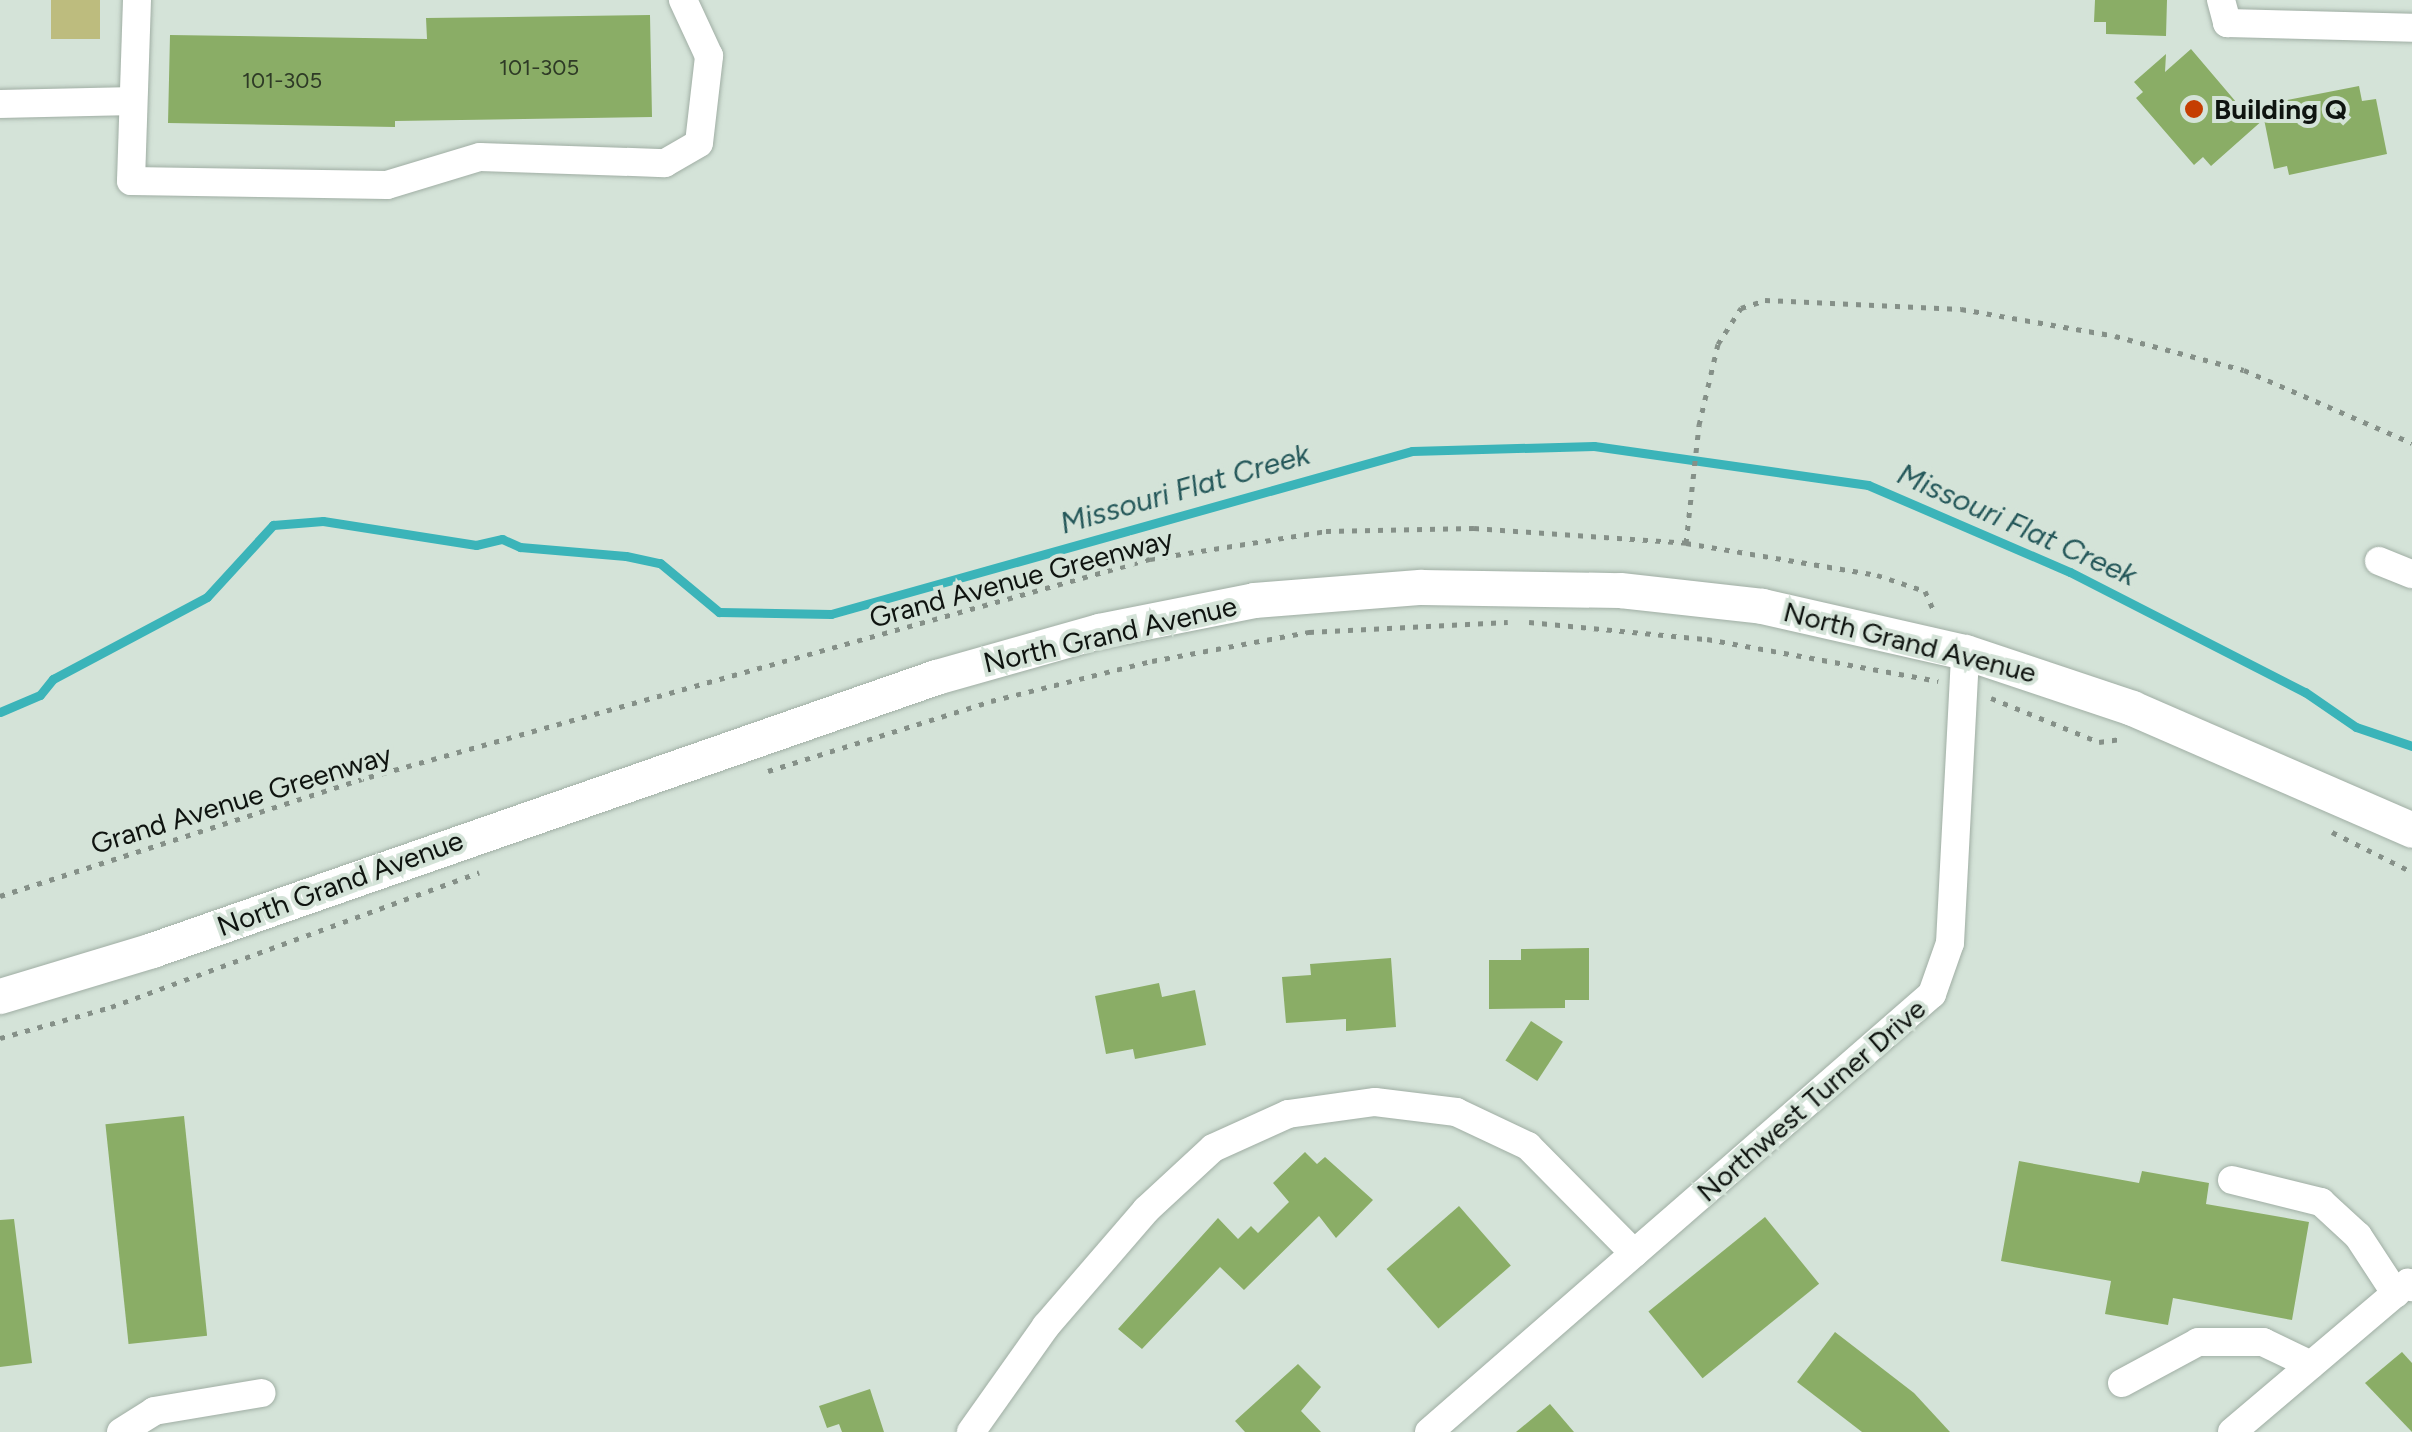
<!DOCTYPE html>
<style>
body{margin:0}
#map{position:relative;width:2412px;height:1432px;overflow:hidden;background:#d4e3d8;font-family:Figtree,sans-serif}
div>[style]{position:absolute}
.green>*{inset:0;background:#bdbc7e;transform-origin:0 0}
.stream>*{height:9px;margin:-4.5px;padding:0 4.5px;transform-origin:4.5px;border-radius:4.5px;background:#3bb4b9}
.building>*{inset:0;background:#8aad66;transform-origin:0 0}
.path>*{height:5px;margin-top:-2.5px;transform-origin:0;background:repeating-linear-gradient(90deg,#859088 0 5px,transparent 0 13px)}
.roads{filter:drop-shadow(0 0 2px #a0aea4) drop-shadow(0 0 2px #a0aea4)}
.minor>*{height:28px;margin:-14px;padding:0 14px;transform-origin:14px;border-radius:14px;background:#fff}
.major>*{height:35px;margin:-17.5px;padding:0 17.5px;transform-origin:17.5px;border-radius:17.5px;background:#fff}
.dots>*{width:28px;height:28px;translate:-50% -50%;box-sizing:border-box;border:5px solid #d4e3d8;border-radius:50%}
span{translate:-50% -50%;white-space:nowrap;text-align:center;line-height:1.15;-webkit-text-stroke:8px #d4e3d8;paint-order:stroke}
.number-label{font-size:22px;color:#2e3a26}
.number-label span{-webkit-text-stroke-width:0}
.poi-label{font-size:28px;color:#0f1410;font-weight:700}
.left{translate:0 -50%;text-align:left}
.street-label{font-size:28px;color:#0f1410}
.water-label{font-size:30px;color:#25585a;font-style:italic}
</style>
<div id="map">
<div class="green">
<i style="left:51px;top:0;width:49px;height:39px"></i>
</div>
<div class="stream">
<i style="left:0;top:712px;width:43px;rotate:-23deg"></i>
<i style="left:40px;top:695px;width:21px;rotate:-51deg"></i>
<i style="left:53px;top:679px;width:174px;rotate:-28deg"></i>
<i style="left:207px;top:597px;width:98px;rotate:-47.5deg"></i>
<i style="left:273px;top:525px;width:50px;rotate:-4.6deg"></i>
<i style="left:323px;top:521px;width:155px;rotate:8.9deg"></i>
<i style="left:476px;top:545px;width:27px;rotate:-13deg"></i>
<i style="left:502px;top:539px;width:20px;rotate:24deg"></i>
<i style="left:520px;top:547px;width:106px;rotate:4.9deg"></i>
<i style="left:626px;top:556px;width:35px;rotate:12deg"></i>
<i style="left:660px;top:563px;width:77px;rotate:39.7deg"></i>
<i style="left:719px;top:612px;width:112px;rotate:1deg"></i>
<i style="left:831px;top:614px;width:603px;rotate:-15.67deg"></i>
<i style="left:1412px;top:451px;width:182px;rotate:-1.6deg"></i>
<i style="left:1594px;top:446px;width:277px;rotate:8.1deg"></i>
<i style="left:1868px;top:485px;width:220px;rotate:23.3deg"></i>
<i style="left:2070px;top:572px;width:264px;rotate:27.1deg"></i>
<i style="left:2305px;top:692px;width:62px;rotate:34.5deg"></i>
<i style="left:2356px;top:727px;width:59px;rotate:18.7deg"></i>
</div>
<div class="building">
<i style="clip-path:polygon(2095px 0,2167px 0,2166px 36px,2106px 34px,2106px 22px,2094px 22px)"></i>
<i style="clip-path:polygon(650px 15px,652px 117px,395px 121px,395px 127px,168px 123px,170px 35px,427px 39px,426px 18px)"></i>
<i style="clip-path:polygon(2191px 49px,2242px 109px,2359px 86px,2362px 101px,2376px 99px,2387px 154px,2289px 175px,2287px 166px,2274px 169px,2264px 119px,2211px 166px,2203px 157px,2194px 165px,2136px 98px,2143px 92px,2134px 82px,2166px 54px,2165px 72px)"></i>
<i style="clip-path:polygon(1589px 948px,1589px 1000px,1565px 1000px,1565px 1008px,1489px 1009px,1489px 960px,1521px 960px,1521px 949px)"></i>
<i style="clip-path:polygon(1391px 958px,1396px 1027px,1346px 1031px,1346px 1019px,1286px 1023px,1282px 977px,1311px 975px,1310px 964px)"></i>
<i style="clip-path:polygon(1159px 983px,1162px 997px,1195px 990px,1206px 1045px,1135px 1059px,1133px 1049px,1106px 1054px,1095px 996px)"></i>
<i style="left:1531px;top:1021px;width:38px;height:47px;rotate:33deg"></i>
<i style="left:184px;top:1116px;width:221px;height:79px;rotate:84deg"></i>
<i style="clip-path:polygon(1305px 1152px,1317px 1164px,1325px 1157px,1373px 1200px,1336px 1238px,1319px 1216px,1244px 1290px,1220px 1267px,1142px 1349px,1118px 1329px,1218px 1218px,1238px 1239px,1251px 1226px,1258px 1233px,1289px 1202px,1273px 1183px)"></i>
<i style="clip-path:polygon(2019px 1161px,2139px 1183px,2142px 1171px,2209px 1183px,2206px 1204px,2309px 1222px,2292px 1320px,2173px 1298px,2168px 1325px,2105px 1314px,2111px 1281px,2001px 1261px)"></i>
<i style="left:1459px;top:1206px;width:79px;height:96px;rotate:49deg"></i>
<i style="left:1765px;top:1217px;width:86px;height:150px;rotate:51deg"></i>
<i style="clip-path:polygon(14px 1219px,32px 1363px,0 1367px,0 1220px)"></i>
<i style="clip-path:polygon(1835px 1332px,1914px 1393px,1950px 1432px,1862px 1432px,1797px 1382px)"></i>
<i style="clip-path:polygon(2402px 1352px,2412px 1363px,2412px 1432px,2365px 1383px)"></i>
<i style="clip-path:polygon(1298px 1364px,1321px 1387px,1301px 1411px,1321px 1432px,1245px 1432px,1235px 1421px)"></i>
<i style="clip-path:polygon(870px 1389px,884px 1432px,842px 1432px,839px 1424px,827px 1428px,819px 1406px)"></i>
<i style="clip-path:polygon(1550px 1404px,1574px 1432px,1516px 1432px)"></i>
</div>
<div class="path">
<i style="left:1686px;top:543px;width:119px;rotate:-83.7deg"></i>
<i style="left:1699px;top:425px;width:83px;rotate:-76.8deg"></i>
<i style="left:1718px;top:344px;width:43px;rotate:-57.4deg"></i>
<i style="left:1741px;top:308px;width:25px;rotate:-18deg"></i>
<i style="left:1765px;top:300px;width:196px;rotate:2.6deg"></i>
<i style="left:1961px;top:309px;width:156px;rotate:9.9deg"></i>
<i style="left:2115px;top:336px;width:133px;rotate:14.8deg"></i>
<i style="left:2244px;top:370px;width:183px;rotate:23.5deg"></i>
<i style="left:1529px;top:622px;width:179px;rotate:5.5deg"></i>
<i style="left:1707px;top:639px;width:235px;rotate:10.3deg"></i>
<i style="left:1991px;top:698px;width:117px;rotate:22.2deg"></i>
<i style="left:2099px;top:742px;width:22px;rotate:-8deg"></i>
<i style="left:768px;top:771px;width:234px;rotate:-17.4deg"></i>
<i style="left:991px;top:701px;width:166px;rotate:-14deg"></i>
<i style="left:1152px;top:661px;width:160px;rotate:-10.5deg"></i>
<i style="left:1309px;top:632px;width:199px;rotate:-2.9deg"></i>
<i style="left:2332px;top:832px;width:89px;rotate:26.6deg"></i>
<i style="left:0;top:896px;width:388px;rotate:-17.9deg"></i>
<i style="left:369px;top:777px;width:811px;rotate:-15.6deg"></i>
<i style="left:1150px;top:559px;width:178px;rotate:-9deg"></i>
<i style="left:1326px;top:531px;width:148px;rotate:-1.2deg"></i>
<i style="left:1474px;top:528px;width:213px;rotate:4deg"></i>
<i style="left:1686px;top:543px;width:194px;rotate:9.5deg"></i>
<i style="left:1877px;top:575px;width:51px;rotate:18.4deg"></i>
<i style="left:1925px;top:591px;width:24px;rotate:66deg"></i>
<i style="left:0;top:1038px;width:115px;rotate:-15.6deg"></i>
<i style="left:111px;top:1007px;width:392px;rotate:-20.1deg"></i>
</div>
<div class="roads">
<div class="minor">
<i style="left:137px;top:0;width:181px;rotate:91.9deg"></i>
<i style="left:131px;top:181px;width:256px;rotate:0.9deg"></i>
<i style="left:387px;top:185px;width:97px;rotate:-16.8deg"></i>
<i style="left:480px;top:157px;width:185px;rotate:1.9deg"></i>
<i style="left:665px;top:163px;width:39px;rotate:-30deg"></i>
<i style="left:699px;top:143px;width:88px;rotate:-83.4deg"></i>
<i style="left:709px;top:56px;width:62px;rotate:-114.9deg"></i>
<i style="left:2221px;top:0;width:24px;rotate:75deg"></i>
<i style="left:2227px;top:23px;width:185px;rotate:1.5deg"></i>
<i style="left:0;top:104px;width:132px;rotate:-1.3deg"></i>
<i style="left:2379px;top:561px;width:35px;rotate:22deg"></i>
<i style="left:2232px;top:1180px;width:92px;rotate:13.9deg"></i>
<i style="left:2321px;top:1202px;width:50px;rotate:42.6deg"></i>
<i style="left:2358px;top:1236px;width:69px;rotate:56.8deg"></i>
<i style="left:2122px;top:1383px;width:86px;rotate:-28.3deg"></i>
<i style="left:2198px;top:1342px;width:65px"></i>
<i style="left:2263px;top:1342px;width:53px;rotate:25.6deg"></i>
<i style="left:121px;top:1432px;width:39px;rotate:-32deg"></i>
<i style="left:154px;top:1411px;width:109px;rotate:-9.5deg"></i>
<i style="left:971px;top:1432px;width:130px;rotate:-54.7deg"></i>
<i style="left:1046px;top:1326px;width:153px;rotate:-49.2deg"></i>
<i style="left:1146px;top:1210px;width:91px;rotate:-42.8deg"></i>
<i style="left:1213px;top:1148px;width:82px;rotate:-24.4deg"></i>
<i style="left:1288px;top:1114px;width:88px;rotate:-7.9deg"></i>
<i style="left:1375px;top:1102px;width:82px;rotate:7deg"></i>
<i style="left:1456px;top:1112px;width:80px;rotate:25.3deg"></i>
<i style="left:1528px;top:1146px;width:151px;rotate:45.3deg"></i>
<i style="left:1429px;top:1432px;width:667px;rotate:-41.05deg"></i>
<i style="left:1932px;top:994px;width:54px;rotate:-70.6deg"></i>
<i style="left:1950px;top:943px;width:291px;rotate:-87deg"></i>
<i style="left:2232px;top:1432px;width:231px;rotate:-40.3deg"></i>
<i style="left:2408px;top:1283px;width:6px;rotate:45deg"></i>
</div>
<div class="major">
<i style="left:0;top:996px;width:159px;rotate:-16.8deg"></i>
<i style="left:152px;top:950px;width:830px;rotate:-19.2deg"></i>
<i style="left:936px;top:677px;width:169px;rotate:-15.8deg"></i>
<i style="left:1099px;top:631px;width:158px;rotate:-11.3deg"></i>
<i style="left:1254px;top:600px;width:168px;rotate:-4.5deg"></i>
<i style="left:1421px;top:587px;width:199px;rotate:0.9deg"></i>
<i style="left:1620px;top:590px;width:143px;rotate:6.4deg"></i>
<i style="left:1762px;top:606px;width:208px;rotate:12.8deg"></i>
<i style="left:1965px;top:652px;width:176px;rotate:18.5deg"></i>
<i style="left:2132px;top:708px;width:305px;rotate:23.5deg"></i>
</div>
</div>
<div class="dots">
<i style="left:2194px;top:109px;background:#c53e01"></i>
</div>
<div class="number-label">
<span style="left:539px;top:68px">101-305</span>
<span style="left:282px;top:81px">101-305</span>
</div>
<div class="poi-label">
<span class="left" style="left:2214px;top:109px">Building Q</span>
</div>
<div class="street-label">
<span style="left:1021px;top:578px;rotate:-15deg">Grand Avenue Greenway</span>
<span style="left:1110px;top:634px;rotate:-13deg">North Grand Avenue</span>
<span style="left:1910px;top:642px;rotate:14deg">North Grand Avenue</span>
<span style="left:241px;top:799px;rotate:-17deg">Grand Avenue Greenway</span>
<span style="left:340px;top:883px;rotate:-20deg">North Grand Avenue</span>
<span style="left:1811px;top:1100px;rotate:-41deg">Northwest Turner Drive</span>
</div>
<div class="water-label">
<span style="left:1185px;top:489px;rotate:-16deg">Missouri Flat Creek</span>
<span style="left:2017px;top:525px;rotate:24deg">Missouri Flat Creek</span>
</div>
</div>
